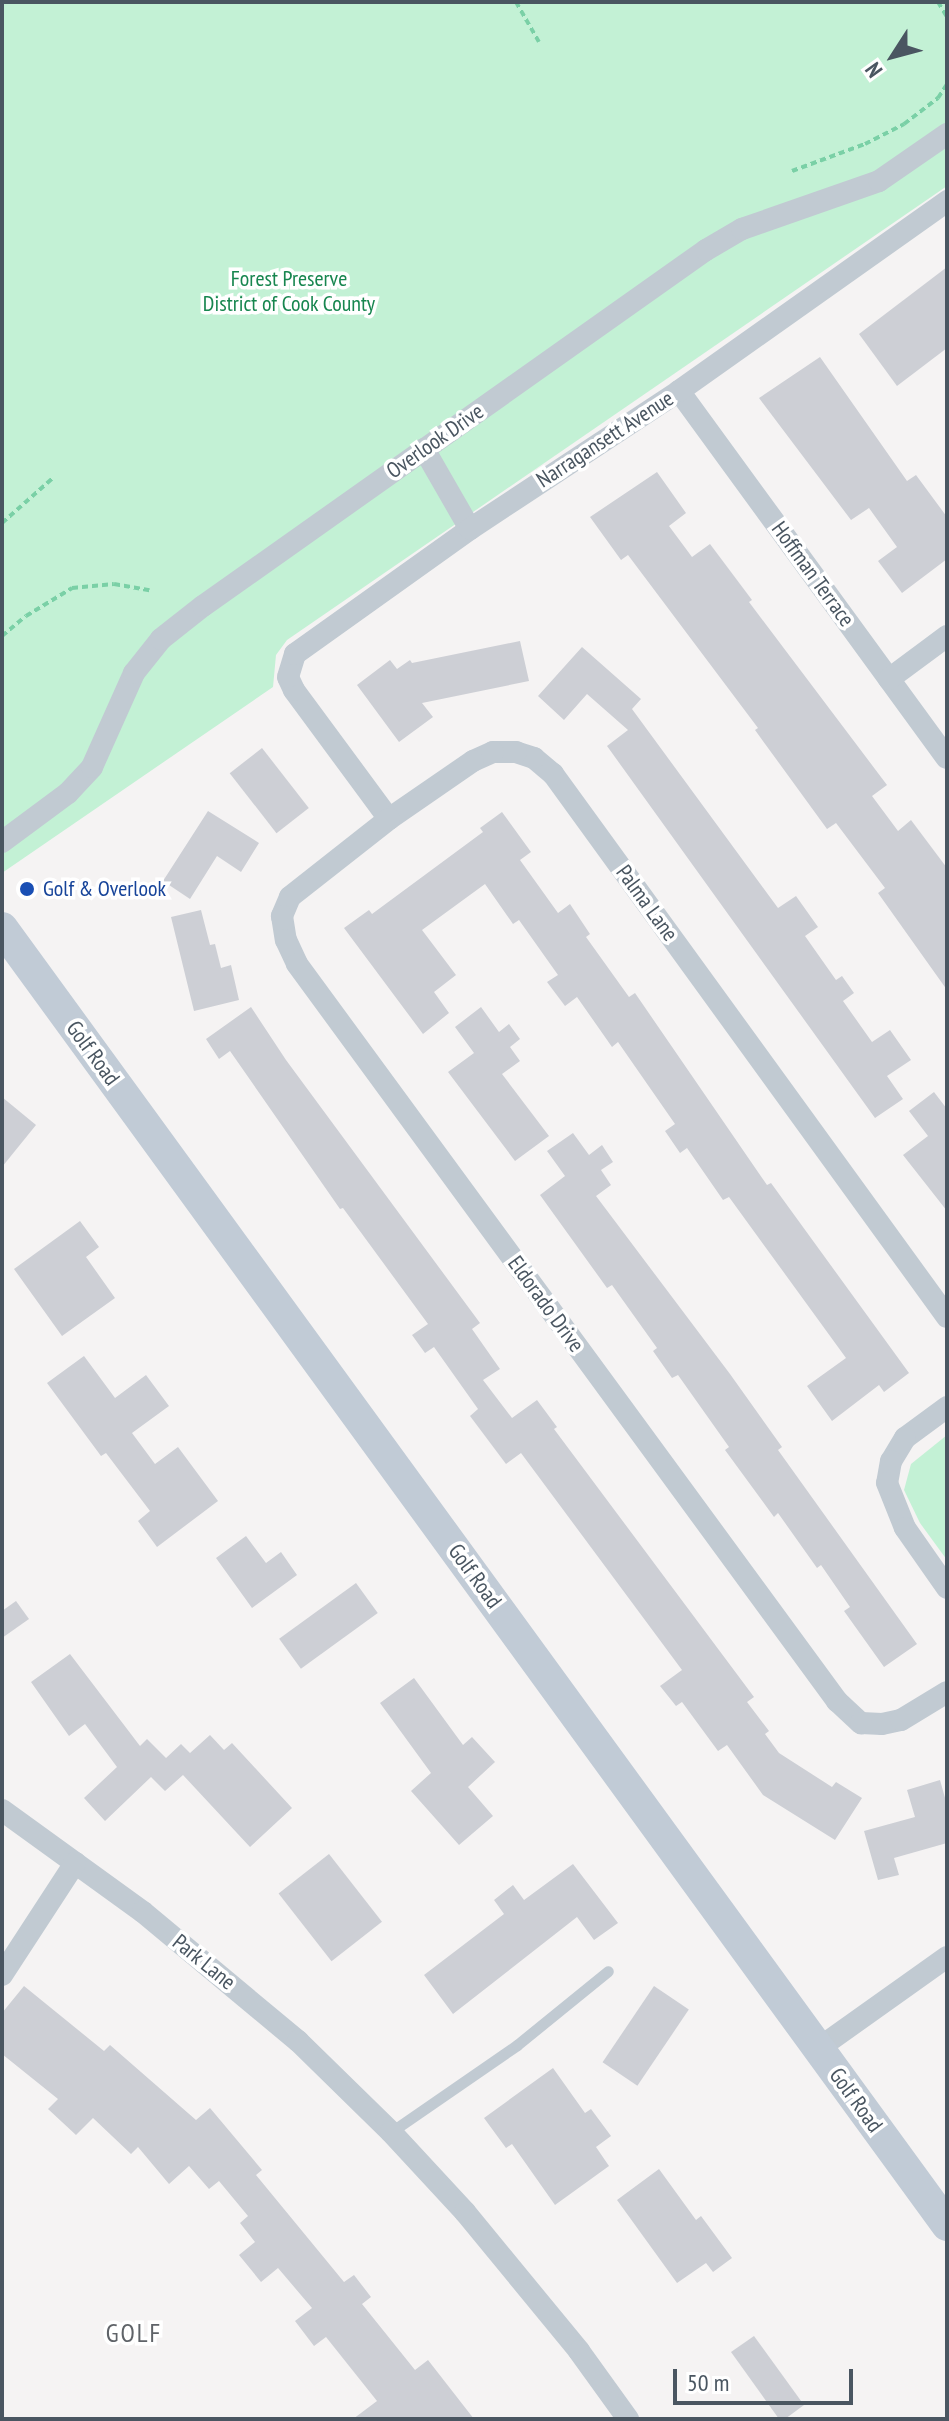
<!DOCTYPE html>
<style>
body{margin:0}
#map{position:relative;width:949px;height:2421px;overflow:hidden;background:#f5f3f3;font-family:"PT Sans Narrow",sans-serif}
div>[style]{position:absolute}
.green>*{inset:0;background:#c3f1d5}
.building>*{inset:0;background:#cdcfd5;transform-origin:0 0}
.path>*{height:4px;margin-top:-2px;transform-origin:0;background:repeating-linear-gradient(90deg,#7ad0a6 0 6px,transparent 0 10px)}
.service>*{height:11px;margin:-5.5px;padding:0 5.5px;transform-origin:5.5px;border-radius:5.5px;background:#c1cad2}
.minor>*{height:22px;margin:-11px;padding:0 11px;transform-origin:11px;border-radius:11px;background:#c1cad2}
.secondary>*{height:32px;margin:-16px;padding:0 16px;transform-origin:16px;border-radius:16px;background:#c1cbd6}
.dots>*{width:22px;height:22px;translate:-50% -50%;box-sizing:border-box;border:4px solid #fff;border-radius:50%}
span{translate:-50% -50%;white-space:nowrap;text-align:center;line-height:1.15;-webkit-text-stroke:7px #fff;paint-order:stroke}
.park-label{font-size:22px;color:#17864f}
.street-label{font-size:22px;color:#4a5661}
.transit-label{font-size:22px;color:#164399}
.left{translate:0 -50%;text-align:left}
.quarter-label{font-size:26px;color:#5f6368;letter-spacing:2px}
.frame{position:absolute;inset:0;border:4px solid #4a5661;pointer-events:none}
.north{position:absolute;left:853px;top:16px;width:80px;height:80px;-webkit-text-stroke:6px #fff;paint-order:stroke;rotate:234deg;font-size:22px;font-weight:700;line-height:32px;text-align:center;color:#4a5661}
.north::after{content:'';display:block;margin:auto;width:28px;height:36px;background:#4a5661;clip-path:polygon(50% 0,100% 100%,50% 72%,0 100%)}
.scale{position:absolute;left:673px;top:2369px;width:180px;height:36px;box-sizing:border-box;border:4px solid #4a5661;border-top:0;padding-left:10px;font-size:24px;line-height:28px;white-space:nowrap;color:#4a5661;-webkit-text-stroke:6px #fff;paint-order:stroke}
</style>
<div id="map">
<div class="green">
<i style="clip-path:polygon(2px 2px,947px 2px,947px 186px,287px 640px,276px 655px,273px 687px,2px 873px)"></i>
<i style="clip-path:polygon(947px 1435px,947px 1560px,920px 1523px,904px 1490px,911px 1464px)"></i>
</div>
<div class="building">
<i style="clip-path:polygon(947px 267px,947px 348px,897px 386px,859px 334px)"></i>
<i style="clip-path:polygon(820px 357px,907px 481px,916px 475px,947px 517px,947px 559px,902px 593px,878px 561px,897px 547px,869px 508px,851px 520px,759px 398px)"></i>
<i style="clip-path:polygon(657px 472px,686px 513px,669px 526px,692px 557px,710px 544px,752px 600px,749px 602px,887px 785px,872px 796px,898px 831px,911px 820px,947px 868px,947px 990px,878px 893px,885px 888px,836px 823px,827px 829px,755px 730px,758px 728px,628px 555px,621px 560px,590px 517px)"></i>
<i style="clip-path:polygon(520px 641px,529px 681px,422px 703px,433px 717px,399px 742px,357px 685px,390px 660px,397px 669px,410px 660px,412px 663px)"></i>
<i style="clip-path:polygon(582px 647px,641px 699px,632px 709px,778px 908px,796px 896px,818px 927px,805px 936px,836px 980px,842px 976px,854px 993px,843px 1001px,872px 1042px,890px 1030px,911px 1060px,887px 1076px,903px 1099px,875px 1118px,607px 746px,628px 730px,587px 694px,564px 720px,538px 696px)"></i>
<i style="left:262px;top:748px;width:76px;height:41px;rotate:52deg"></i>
<i style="clip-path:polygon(208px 811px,259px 843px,241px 872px,217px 856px,190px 899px,163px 881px)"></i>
<i style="clip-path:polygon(502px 812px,531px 852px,520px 860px,558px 913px,570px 904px,590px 934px,586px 937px,629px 997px,635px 993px,767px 1185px,771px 1183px,909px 1373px,884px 1392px,879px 1385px,832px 1421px,807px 1386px,846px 1358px,729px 1197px,723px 1200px,687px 1148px,680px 1153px,665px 1131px,675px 1124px,618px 1042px,612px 1047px,577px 997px,565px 1006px,547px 982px,558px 975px,519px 920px,513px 924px,485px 884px,422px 930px,456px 975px,434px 992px,449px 1013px,423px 1034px,344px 928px,369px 910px,372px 914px,483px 832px,480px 828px)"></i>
<i style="clip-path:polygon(201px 910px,210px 945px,215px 944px,221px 968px,231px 965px,239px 1000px,194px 1011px,171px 917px)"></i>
<i style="clip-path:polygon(251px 1007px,286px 1060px,480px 1323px,472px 1329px,500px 1369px,483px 1380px,512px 1418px,537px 1400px,557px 1427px,554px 1429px,754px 1697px,747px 1702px,769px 1731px,765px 1734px,779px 1753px,832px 1787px,836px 1782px,862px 1798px,835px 1840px,763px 1795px,727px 1745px,718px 1751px,682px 1702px,676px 1706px,660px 1686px,682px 1670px,521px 1453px,506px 1464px,470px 1416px,478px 1409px,434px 1347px,425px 1353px,412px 1335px,428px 1324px,343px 1208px,340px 1209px,230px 1051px,219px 1059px,206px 1039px)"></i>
<i style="clip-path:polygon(481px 1007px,499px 1032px,509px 1024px,520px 1039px,510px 1047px,520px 1061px,502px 1074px,549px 1136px,515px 1161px,448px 1072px,474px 1053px,455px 1027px)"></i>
<i style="clip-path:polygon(934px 1092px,947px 1109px,947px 1211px,903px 1155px,928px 1136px,909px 1111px)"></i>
<i style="clip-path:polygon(2px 1097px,36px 1125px,2px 1167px)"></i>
<i style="clip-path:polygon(573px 1133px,589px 1155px,602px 1145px,613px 1162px,601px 1170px,611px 1185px,596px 1196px,730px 1374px,782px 1447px,778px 1450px,917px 1644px,884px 1667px,844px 1611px,850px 1607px,821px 1565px,817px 1568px,778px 1513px,774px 1517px,725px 1450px,729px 1447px,678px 1375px,672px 1378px,653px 1351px,657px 1348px,612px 1285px,607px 1288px,540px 1195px,565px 1176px,547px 1151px)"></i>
<i style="clip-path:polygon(80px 1221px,99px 1247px,86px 1257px,115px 1298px,62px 1336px,14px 1269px)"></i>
<i style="clip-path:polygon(84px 1356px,115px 1398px,146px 1375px,169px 1406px,132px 1433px,155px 1464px,178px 1447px,218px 1501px,157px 1547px,138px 1521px,150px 1511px,106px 1453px,101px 1456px,47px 1383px)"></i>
<i style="clip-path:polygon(246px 1536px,266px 1563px,281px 1552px,297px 1575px,252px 1608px,216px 1558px)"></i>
<i style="left:356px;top:1583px;width:37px;height:95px;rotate:54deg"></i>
<i style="clip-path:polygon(16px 1601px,29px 1619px,2px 1638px,2px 1611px)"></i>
<i style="clip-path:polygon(70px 1654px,140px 1746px,147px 1739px,166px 1758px,181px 1744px,190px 1753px,210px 1735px,224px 1750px,232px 1743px,292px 1808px,250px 1847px,183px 1775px,165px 1791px,151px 1777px,105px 1821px,84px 1798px,117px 1767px,85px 1724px,69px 1736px,31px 1682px)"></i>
<i style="clip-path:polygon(414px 1678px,463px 1745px,472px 1737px,495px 1762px,468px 1787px,493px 1816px,459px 1845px,411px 1791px,431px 1773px,380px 1703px)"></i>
<i style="clip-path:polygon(940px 1780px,947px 1805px,947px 1843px,894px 1858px,899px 1875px,878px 1880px,864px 1831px,915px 1817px,907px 1790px)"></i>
<i style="left:329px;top:1854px;width:86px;height:64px;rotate:52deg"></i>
<i style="clip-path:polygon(573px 1864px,618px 1923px,594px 1940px,577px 1917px,453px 2014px,424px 1975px,504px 1914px,494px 1900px,513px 1885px,524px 1900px)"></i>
<i style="clip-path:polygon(24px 1986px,104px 2051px,110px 2045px,196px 2120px,210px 2108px,262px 2170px,256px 2175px,344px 2282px,354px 2275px,371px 2297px,362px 2304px,415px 2370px,428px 2360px,474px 2419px,353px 2419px,377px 2401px,326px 2337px,314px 2346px,295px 2321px,312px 2308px,278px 2268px,261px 2282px,239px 2255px,255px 2242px,240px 2223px,248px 2216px,219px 2181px,209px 2189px,189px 2166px,169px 2184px,138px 2147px,131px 2154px,93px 2118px,76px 2135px,48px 2109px,58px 2099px,2px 2054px,2px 2013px)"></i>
<i style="left:654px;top:1986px;width:42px;height:92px;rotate:34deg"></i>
<i style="clip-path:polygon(553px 2068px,585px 2113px,591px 2109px,611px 2136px,596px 2147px,609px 2166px,555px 2205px,512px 2144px,506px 2148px,484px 2118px)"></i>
<i style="clip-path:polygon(659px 2169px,696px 2220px,701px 2216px,732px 2258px,713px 2272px,706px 2263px,677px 2283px,617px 2200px)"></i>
<i style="clip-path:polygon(754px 2336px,804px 2405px,785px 2419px,779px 2419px,731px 2352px)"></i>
</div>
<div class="path">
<i style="left:516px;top:2px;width:46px;rotate:60.1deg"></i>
<i style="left:938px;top:2px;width:17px;rotate:59deg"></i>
<i style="left:792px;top:171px;width:78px;rotate:-20.3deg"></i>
<i style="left:865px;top:144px;width:44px;rotate:-27.1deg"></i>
<i style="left:904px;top:124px;width:43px;rotate:-37.4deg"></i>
<i style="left:938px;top:98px;width:17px;rotate:-57deg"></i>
<i style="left:2px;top:523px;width:69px;rotate:-41.5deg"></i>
<i style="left:2px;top:636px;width:31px;rotate:-40deg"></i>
<i style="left:26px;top:616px;width:54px;rotate:-31.3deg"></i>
<i style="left:72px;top:588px;width:42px;rotate:-5.4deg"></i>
<i style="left:114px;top:584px;width:36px;rotate:10deg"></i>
</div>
<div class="service">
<i style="left:391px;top:2132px;width:153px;rotate:-34.6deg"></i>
<i style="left:517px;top:2045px;width:117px;rotate:-39.1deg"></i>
</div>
<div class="minor">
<i style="left:679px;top:391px;width:454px;rotate:53.9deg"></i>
<i style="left:424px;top:449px;width:92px;rotate:60.1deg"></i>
<i style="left:889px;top:679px;width:72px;rotate:-36.6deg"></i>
<i style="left:389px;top:819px;width:160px;rotate:-126.4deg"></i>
<i style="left:294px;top:690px;width:14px;rotate:-115deg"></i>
<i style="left:288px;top:677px;width:24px;rotate:-73deg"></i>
<i style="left:295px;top:654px;width:215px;rotate:-35.5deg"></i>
<i style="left:470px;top:529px;width:250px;rotate:-33.4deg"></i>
<i style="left:679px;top:391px;width:329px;rotate:-35.3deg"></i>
<i style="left:2px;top:842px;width:82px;rotate:-36.6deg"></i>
<i style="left:68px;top:793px;width:35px;rotate:-47deg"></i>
<i style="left:92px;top:767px;width:103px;rotate:-65.9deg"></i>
<i style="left:134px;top:673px;width:43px;rotate:-51.5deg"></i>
<i style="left:161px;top:639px;width:53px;rotate:-38.2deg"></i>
<i style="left:203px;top:606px;width:616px;rotate:-35.29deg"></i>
<i style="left:706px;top:250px;width:42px;rotate:-30.3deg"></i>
<i style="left:742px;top:229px;width:145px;rotate:-19.3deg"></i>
<i style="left:879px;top:181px;width:83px;rotate:-34.7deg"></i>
<i style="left:947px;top:1317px;width:671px;rotate:-125.96deg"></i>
<i style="left:553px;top:774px;width:25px;rotate:-140deg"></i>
<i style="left:534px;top:758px;width:19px;rotate:-162deg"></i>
<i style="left:516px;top:752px;width:23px;rotate:180deg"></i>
<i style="left:493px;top:752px;width:22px;rotate:156deg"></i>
<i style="left:473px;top:761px;width:102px;rotate:145.4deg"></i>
<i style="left:389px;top:819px;width:126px;rotate:141.8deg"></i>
<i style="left:290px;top:897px;width:21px;rotate:113deg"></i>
<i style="left:282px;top:916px;width:24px;rotate:81deg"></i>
<i style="left:286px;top:940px;width:26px;rotate:65deg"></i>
<i style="left:297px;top:964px;width:914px;rotate:53.77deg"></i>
<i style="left:837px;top:1701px;width:33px;rotate:43deg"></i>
<i style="left:861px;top:1723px;width:21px;rotate:3deg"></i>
<i style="left:882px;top:1724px;width:19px;rotate:-12deg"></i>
<i style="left:901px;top:1720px;width:54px;rotate:-31.3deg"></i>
<i style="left:947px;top:1407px;width:52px;rotate:143.6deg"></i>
<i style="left:905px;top:1438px;width:27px;rotate:121deg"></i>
<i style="left:891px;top:1461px;width:22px;rotate:100deg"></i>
<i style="left:887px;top:1483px;width:48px;rotate:68.2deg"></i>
<i style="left:905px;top:1528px;width:73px;rotate:55deg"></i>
<i style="left:2px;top:1810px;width:174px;rotate:35.9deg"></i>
<i style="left:143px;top:1912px;width:202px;rotate:39.8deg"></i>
<i style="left:298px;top:2041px;width:130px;rotate:44.4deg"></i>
<i style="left:391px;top:2132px;width:109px;rotate:47.2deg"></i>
<i style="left:465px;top:2212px;width:180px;rotate:50.6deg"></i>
<i style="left:579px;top:2351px;width:84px;rotate:54.2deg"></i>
<i style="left:2px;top:1975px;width:134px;rotate:-56.9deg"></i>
<i style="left:819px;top:2048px;width:157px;rotate:-35.4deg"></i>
</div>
<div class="secondary">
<i style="left:2px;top:928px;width:1605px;rotate:53.92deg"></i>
</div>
<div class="dots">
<i style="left:27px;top:889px;background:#1a4fb4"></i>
</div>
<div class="park-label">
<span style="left:289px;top:291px">Forest Preserve<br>District of Cook County</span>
</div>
<div class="street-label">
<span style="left:605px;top:439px;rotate:-33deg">Narragansett Avenue</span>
<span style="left:435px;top:441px;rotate:-35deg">Overlook Drive</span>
<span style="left:813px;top:574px;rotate:54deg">Hoffman Terrace</span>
<span style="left:647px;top:903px;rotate:54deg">Palma Lane</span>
<span style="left:93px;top:1053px;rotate:54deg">Golf Road</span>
<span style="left:546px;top:1304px;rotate:54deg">Eldorado Drive</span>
<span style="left:475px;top:1576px;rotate:54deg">Golf Road</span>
<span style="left:204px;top:1962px;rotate:39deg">Park Lane</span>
<span style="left:856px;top:2100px;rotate:54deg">Golf Road</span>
</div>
<div class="transit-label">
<span class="left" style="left:43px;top:889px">Golf &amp; Overlook</span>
</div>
<div class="quarter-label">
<span style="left:134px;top:2333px">GOLF</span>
</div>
<div class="frame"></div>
<div class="north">N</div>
<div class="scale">50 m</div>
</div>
